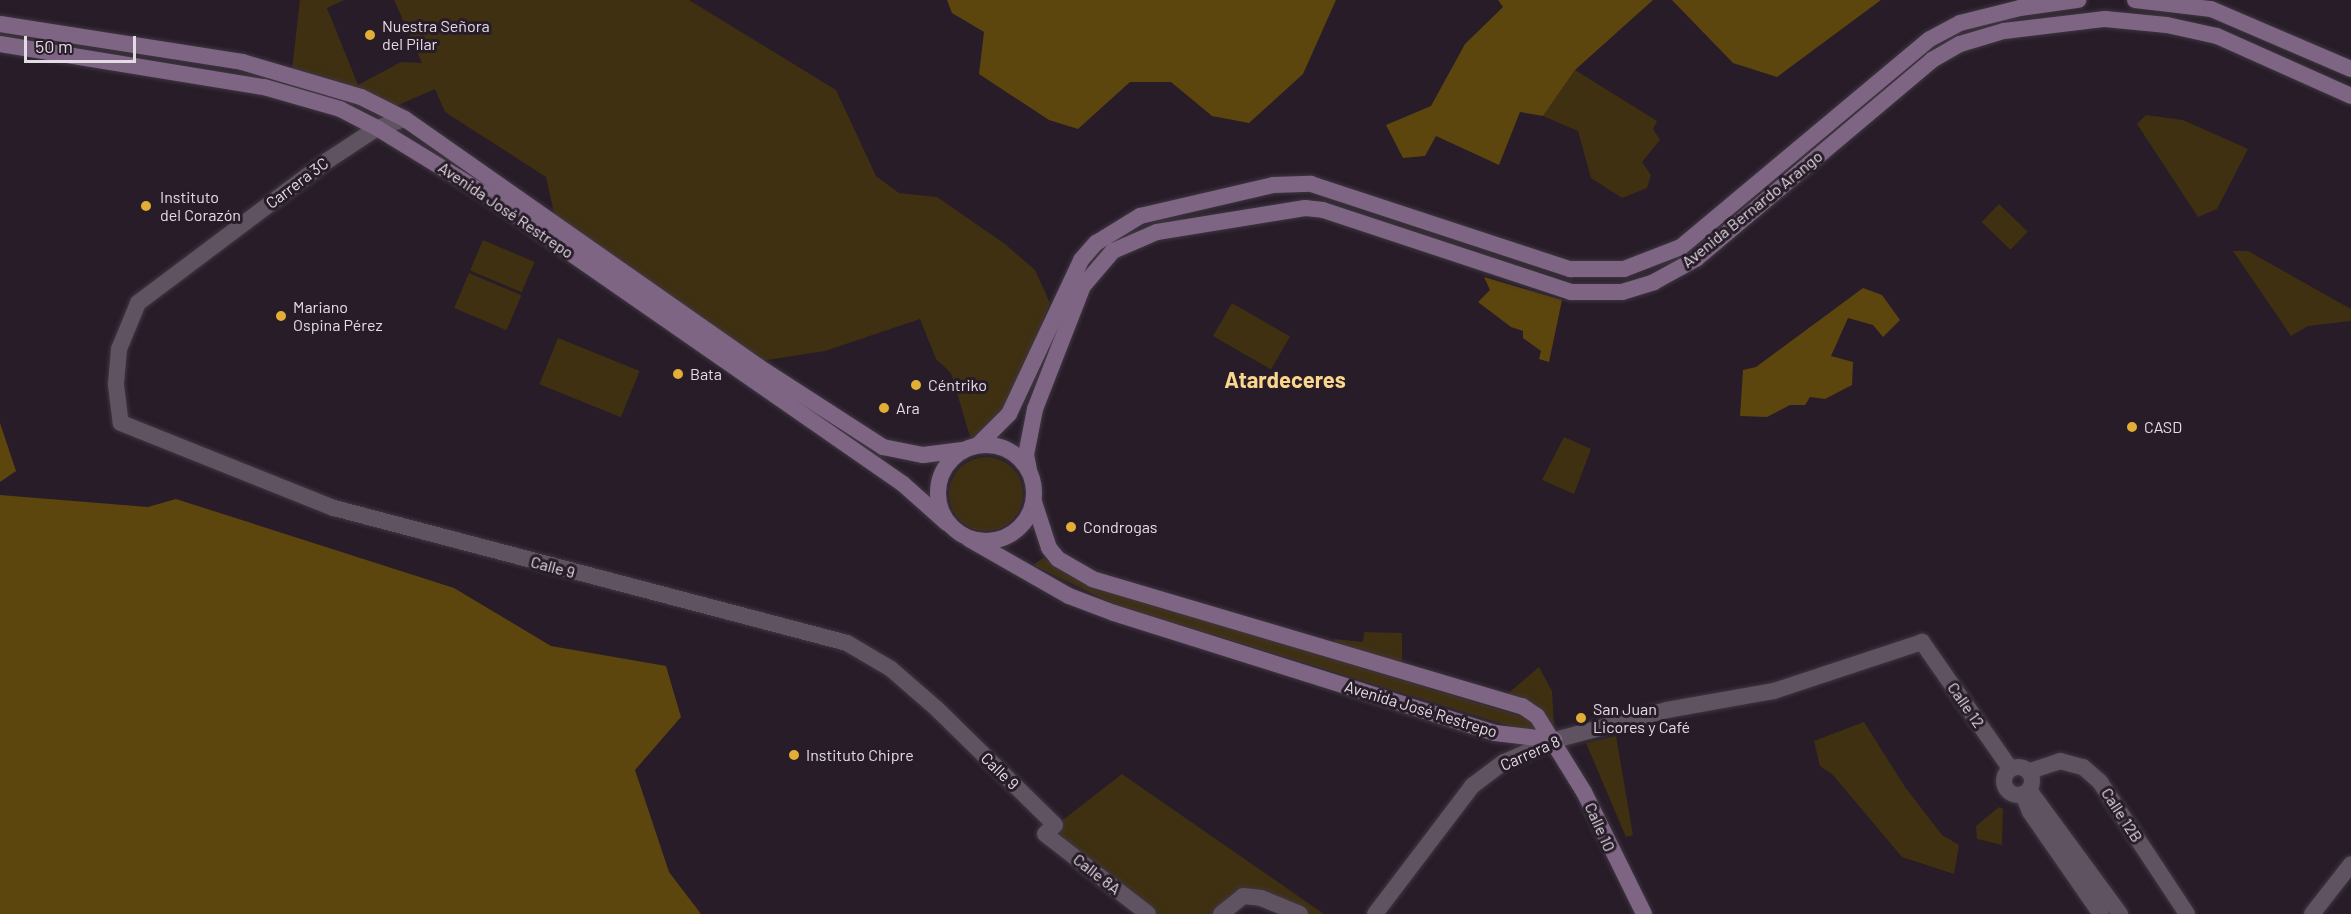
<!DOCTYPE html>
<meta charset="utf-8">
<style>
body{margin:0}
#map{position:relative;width:2351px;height:914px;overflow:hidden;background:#271c28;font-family:Barlow,sans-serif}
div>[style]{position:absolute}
.green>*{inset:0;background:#3f3011;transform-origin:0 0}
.round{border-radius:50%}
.forest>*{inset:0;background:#5d450e}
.roads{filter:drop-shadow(0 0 2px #3e3640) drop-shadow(0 0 2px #3e3640)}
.tertiary>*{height:16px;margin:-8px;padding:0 8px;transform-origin:8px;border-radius:8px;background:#5f5361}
.tertiary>.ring{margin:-8px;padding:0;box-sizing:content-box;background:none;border:16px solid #5f5361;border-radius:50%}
.secondary>*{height:16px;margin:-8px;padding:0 8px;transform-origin:8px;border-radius:8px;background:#7f6584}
.secondary>.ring{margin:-8px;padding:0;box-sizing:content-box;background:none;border:16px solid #7f6584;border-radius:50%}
.dots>*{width:16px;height:16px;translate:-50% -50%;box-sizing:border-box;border:3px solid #271c28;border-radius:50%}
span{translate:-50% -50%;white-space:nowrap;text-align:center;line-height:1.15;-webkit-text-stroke:6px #271c28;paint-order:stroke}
.poi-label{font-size:16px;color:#e3dce5}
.left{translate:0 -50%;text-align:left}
.street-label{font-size:16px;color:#e3dce5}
.district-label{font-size:22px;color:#fad68d;font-weight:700}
.scale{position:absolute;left:24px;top:36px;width:112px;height:27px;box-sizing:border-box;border:3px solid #e3dce5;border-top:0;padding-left:8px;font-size:18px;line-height:21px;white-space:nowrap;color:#e3dce5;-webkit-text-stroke:4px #271c28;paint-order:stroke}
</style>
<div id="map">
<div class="green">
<i style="clip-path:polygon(300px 0,344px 0,327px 8px,358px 85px,401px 62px,422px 63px,394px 0,689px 0,836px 90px,876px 176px,899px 193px,937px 197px,1005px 244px,1035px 270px,1050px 303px,1010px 404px,971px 440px,951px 373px,936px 359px,920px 319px,825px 351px,753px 362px,557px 226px,546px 177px,445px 112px,435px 89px,387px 110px,361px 97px,290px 87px)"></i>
<i style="clip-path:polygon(1575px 70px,1657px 121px,1653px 129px,1660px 140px,1642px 162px,1651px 175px,1647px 188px,1622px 198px,1591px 178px,1578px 131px,1543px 116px)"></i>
<i style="clip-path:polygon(2146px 115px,2183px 120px,2248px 149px,2217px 209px,2198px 217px,2137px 124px)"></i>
<i style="left:1999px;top:204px;width:40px;height:25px;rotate:44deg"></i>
<i style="left:483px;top:240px;width:56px;height:33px;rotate:23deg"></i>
<i style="clip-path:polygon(2233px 251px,2248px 251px,2351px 309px,2351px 321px,2308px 326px,2291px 336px)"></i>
<i style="left:469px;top:273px;width:57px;height:38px;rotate:23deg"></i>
<i style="left:1232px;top:303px;width:67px;height:38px;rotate:30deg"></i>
<i style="left:558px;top:338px;width:88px;height:50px;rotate:22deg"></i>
<i style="clip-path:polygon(1564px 437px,1591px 449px,1574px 494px,1542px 480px)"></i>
<i class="round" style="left:949px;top:457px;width:74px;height:74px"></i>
<i style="clip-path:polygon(1043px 558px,1105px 590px,1540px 722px,1505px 696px,1539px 667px,1552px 691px,1555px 740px,1116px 605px,1033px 565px)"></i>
<i style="clip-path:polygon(1364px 632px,1402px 633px,1402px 663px,1334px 644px,1335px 639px,1363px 642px)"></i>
<i style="clip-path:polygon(1864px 722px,1905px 787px,1942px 835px,1959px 845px,1954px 874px,1902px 857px,1832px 774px,1820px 766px,1814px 741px)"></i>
<i style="clip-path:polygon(1616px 736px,1633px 835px,1626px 837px,1586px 743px)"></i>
<i style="clip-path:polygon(1122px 774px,1324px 914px,1297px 914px,1243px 893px,1216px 914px,1154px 914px,1041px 837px)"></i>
<i style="clip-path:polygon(1999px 807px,2003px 809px,2002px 845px,1977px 839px,1976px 826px)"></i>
</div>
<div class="forest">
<i style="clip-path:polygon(947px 0,1336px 0,1303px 74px,1249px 123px,1212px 116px,1171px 82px,1130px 82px,1078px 129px,1049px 120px,979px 74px,984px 32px,952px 13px)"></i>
<i style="clip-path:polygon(1498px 0,1653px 0,1575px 70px,1543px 116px,1520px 112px,1499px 165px,1436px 136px,1425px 156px,1403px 158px,1386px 125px,1431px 106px,1465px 44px,1503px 7px)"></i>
<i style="clip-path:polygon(1672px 0,1881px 0,1777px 77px,1733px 63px)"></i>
<i style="clip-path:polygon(1484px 277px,1562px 300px,1549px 362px,1539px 359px,1541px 351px,1523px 338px,1523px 331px,1511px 327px,1478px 302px,1490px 290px)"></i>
<i style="clip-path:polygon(1863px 288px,1882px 295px,1900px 320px,1883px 337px,1873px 325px,1848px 318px,1831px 356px,1853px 362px,1852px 385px,1825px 399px,1810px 397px,1805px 405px,1790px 405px,1767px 417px,1740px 416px,1743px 370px,1756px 367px)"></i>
<i style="clip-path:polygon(0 423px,16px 471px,0 482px)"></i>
<i style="clip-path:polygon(0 495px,148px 507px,176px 499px,454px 588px,551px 646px,666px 666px,681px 717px,635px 770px,669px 872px,701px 914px,0 914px)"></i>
</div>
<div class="roads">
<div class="tertiary">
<i style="left:405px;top:119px;width:29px;rotate:162deg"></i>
<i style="left:377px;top:128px;width:60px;rotate:146.6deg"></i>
<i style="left:327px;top:161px;width:236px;rotate:143.1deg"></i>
<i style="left:138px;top:303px;width:50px;rotate:112.4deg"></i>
<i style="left:119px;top:349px;width:36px;rotate:95deg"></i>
<i style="left:116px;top:385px;width:38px;rotate:83deg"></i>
<i style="left:121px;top:423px;width:229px;rotate:21.8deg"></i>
<i style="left:334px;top:508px;width:530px;rotate:14.74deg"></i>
<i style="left:847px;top:643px;width:51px;rotate:30.6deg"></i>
<i style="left:891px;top:669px;width:61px;rotate:41deg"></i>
<i style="left:937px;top:709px;width:165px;rotate:44.5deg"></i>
<i style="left:1055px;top:825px;width:13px;rotate:138deg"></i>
<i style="left:1045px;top:834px;width:130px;rotate:37.8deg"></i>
<i class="ring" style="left:2004px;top:767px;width:12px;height:12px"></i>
<i style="left:2030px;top:771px;width:32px;rotate:-18deg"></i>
<i style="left:2060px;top:761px;width:24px;rotate:15deg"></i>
<i style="left:2083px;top:767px;width:23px;rotate:41deg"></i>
<i style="left:2100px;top:782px;width:158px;rotate:56.6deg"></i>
<i style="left:2029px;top:790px;width:154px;rotate:53.7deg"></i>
<i style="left:2023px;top:794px;width:19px;rotate:69deg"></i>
<i style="left:2030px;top:812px;width:124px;rotate:55.2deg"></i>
<i style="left:1221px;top:914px;width:28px;rotate:-39deg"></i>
<i style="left:1243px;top:896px;width:18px;rotate:6deg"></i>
<i style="left:1261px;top:898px;width:42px;rotate:22.3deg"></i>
<i style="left:1375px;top:914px;width:161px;rotate:-52.8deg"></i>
<i style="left:1472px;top:786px;width:40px;rotate:-37deg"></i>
<i style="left:1504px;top:762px;width:56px;rotate:-23.3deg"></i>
<i style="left:1555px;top:740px;width:116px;rotate:-15deg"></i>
<i style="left:1667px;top:710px;width:109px;rotate:-10.1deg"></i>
<i style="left:1774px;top:691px;width:156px;rotate:-18.3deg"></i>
<i style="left:1922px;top:642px;width:154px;rotate:55.1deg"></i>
<i style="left:2312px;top:914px;width:63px;rotate:-52deg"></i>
</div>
<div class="secondary">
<i style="left:2135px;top:0;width:77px;rotate:6.8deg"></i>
<i style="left:2211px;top:9px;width:152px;rotate:23.2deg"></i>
<i style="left:0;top:24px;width:245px;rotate:8.9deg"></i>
<i style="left:242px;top:62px;width:124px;rotate:16.4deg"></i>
<i style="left:361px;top:97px;width:49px;rotate:26.6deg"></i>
<i style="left:405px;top:119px;width:432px;rotate:35deg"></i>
<i style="left:759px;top:367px;width:148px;rotate:32.8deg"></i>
<i style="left:883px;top:447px;width:41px;rotate:11.3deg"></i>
<i style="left:923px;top:455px;width:40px;rotate:-7.1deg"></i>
<i style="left:0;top:44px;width:267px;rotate:9.3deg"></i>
<i style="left:264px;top:87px;width:79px;rotate:16.1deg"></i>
<i style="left:340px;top:109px;width:42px;rotate:27.2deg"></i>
<i style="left:377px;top:128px;width:130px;rotate:31.5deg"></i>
<i style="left:488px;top:196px;width:505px;rotate:34.76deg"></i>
<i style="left:903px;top:484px;width:59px;rotate:41.6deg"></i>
<i class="ring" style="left:938px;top:445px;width:80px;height:80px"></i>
<i style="left:978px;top:445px;width:44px;rotate:-45deg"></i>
<i style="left:1009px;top:414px;width:170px;rotate:-64.9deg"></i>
<i style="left:1081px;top:260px;width:23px;rotate:-49deg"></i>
<i style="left:1096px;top:243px;width:52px;rotate:-31.5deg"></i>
<i style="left:1140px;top:216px;width:137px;rotate:-13.1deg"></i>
<i style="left:1273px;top:185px;width:38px;rotate:-2deg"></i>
<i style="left:1311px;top:184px;width:273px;rotate:18.2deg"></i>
<i style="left:1570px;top:269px;width:54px"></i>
<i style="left:1624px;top:269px;width:61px;rotate:-21.1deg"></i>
<i style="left:1681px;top:247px;width:324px;rotate:-39.9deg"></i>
<i style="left:1930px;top:39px;width:34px;rotate:-28deg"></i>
<i style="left:1960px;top:23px;width:62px;rotate:-14deg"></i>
<i style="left:2020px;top:8px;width:59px;rotate:-7.9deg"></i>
<i style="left:1029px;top:470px;width:15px;rotate:-101deg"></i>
<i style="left:1026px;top:455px;width:47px;rotate:-78.9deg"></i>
<i style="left:1035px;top:409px;width:132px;rotate:-68.7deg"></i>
<i style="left:1083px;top:286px;width:46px;rotate:-49.4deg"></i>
<i style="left:1113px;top:251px;width:48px;rotate:-23.4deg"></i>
<i style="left:1157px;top:232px;width:150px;rotate:-9.2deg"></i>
<i style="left:1305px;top:208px;width:18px;rotate:6deg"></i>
<i style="left:1323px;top:210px;width:261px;rotate:18.3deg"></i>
<i style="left:1571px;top:292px;width:51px"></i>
<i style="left:1622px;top:292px;width:34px;rotate:-17deg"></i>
<i style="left:1654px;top:282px;width:48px;rotate:-28.7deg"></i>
<i style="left:1696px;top:259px;width:309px;rotate:-40.1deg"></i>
<i style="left:1932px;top:60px;width:32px;rotate:-30deg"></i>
<i style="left:1960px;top:44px;width:46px;rotate:-16.5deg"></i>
<i style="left:2004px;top:31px;width:102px;rotate:-6.8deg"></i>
<i style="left:2105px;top:19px;width:62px;rotate:5.5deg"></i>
<i style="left:2167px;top:25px;width:51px;rotate:12.4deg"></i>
<i style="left:2217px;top:36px;width:147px;rotate:24.1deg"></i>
<i style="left:1034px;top:502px;width:48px;rotate:71.9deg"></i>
<i style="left:1049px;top:548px;width:14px;rotate:51deg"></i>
<i style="left:1058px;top:559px;width:39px;rotate:30deg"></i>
<i style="left:1092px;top:579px;width:448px;rotate:16.5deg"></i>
<i style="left:1522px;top:706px;width:18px;rotate:34deg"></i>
<i style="left:1537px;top:716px;width:89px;rotate:58.3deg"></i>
<i style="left:1584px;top:792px;width:136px;rotate:63.8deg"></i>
<i style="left:969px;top:539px;width:115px;rotate:29.7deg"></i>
<i style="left:1069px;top:596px;width:48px;rotate:20.7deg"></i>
<i style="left:1114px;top:613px;width:399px;rotate:17.5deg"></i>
<i style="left:1495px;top:733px;width:60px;rotate:6.7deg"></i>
</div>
</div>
<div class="dots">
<i style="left:370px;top:35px;background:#e3ae35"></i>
<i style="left:146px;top:206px;background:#e3ae35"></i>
<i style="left:281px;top:316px;background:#e3ae35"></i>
<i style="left:678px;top:374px;background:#e3ae35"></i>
<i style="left:916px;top:385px;background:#e3ae35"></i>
<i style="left:884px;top:408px;background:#e3ae35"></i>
<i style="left:2132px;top:427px;background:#e3ae35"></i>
<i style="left:1071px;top:527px;background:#e3ae35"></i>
<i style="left:1581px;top:718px;background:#e3ae35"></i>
<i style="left:794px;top:755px;background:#e3ae35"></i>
</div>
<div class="poi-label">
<span class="left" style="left:382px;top:35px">Nuestra Señora<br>del Pilar</span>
<span class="left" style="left:160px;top:206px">Instituto<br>del Corazón</span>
<span class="left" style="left:293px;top:316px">Mariano<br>Ospina Pérez</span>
<span class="left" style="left:690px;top:374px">Bata</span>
<span class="left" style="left:928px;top:385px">Céntriko</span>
<span class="left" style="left:896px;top:408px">Ara</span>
<span class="left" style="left:2144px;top:427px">CASD</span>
<span class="left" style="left:1083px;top:527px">Condrogas</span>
<span class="left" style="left:1593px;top:718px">San Juan<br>Licores y Café</span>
<span class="left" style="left:806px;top:755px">Instituto Chipre</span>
</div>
<div class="street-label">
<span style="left:297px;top:183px;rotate:-37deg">Carrera 3C</span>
<span style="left:1752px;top:209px;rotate:-39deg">Avenida Bernardo Arango</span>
<span style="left:506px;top:210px;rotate:34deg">Avenida José Restrepo</span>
<span style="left:553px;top:567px;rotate:15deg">Calle 9</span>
<span style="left:1966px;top:705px;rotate:55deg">Calle 12</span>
<span style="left:1421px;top:709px;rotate:17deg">Avenida José Restrepo</span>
<span style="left:1530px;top:753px;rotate:-24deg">Carrera 8</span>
<span style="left:1000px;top:771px;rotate:44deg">Calle 9</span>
<span style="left:2122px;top:815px;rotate:57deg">Calle 12B</span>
<span style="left:1600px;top:827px;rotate:66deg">Calle 10</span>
<span style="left:1097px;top:874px;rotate:38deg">Calle 8A</span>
</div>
<div class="district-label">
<span style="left:1285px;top:380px">Atardeceres</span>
</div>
<div class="scale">50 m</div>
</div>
